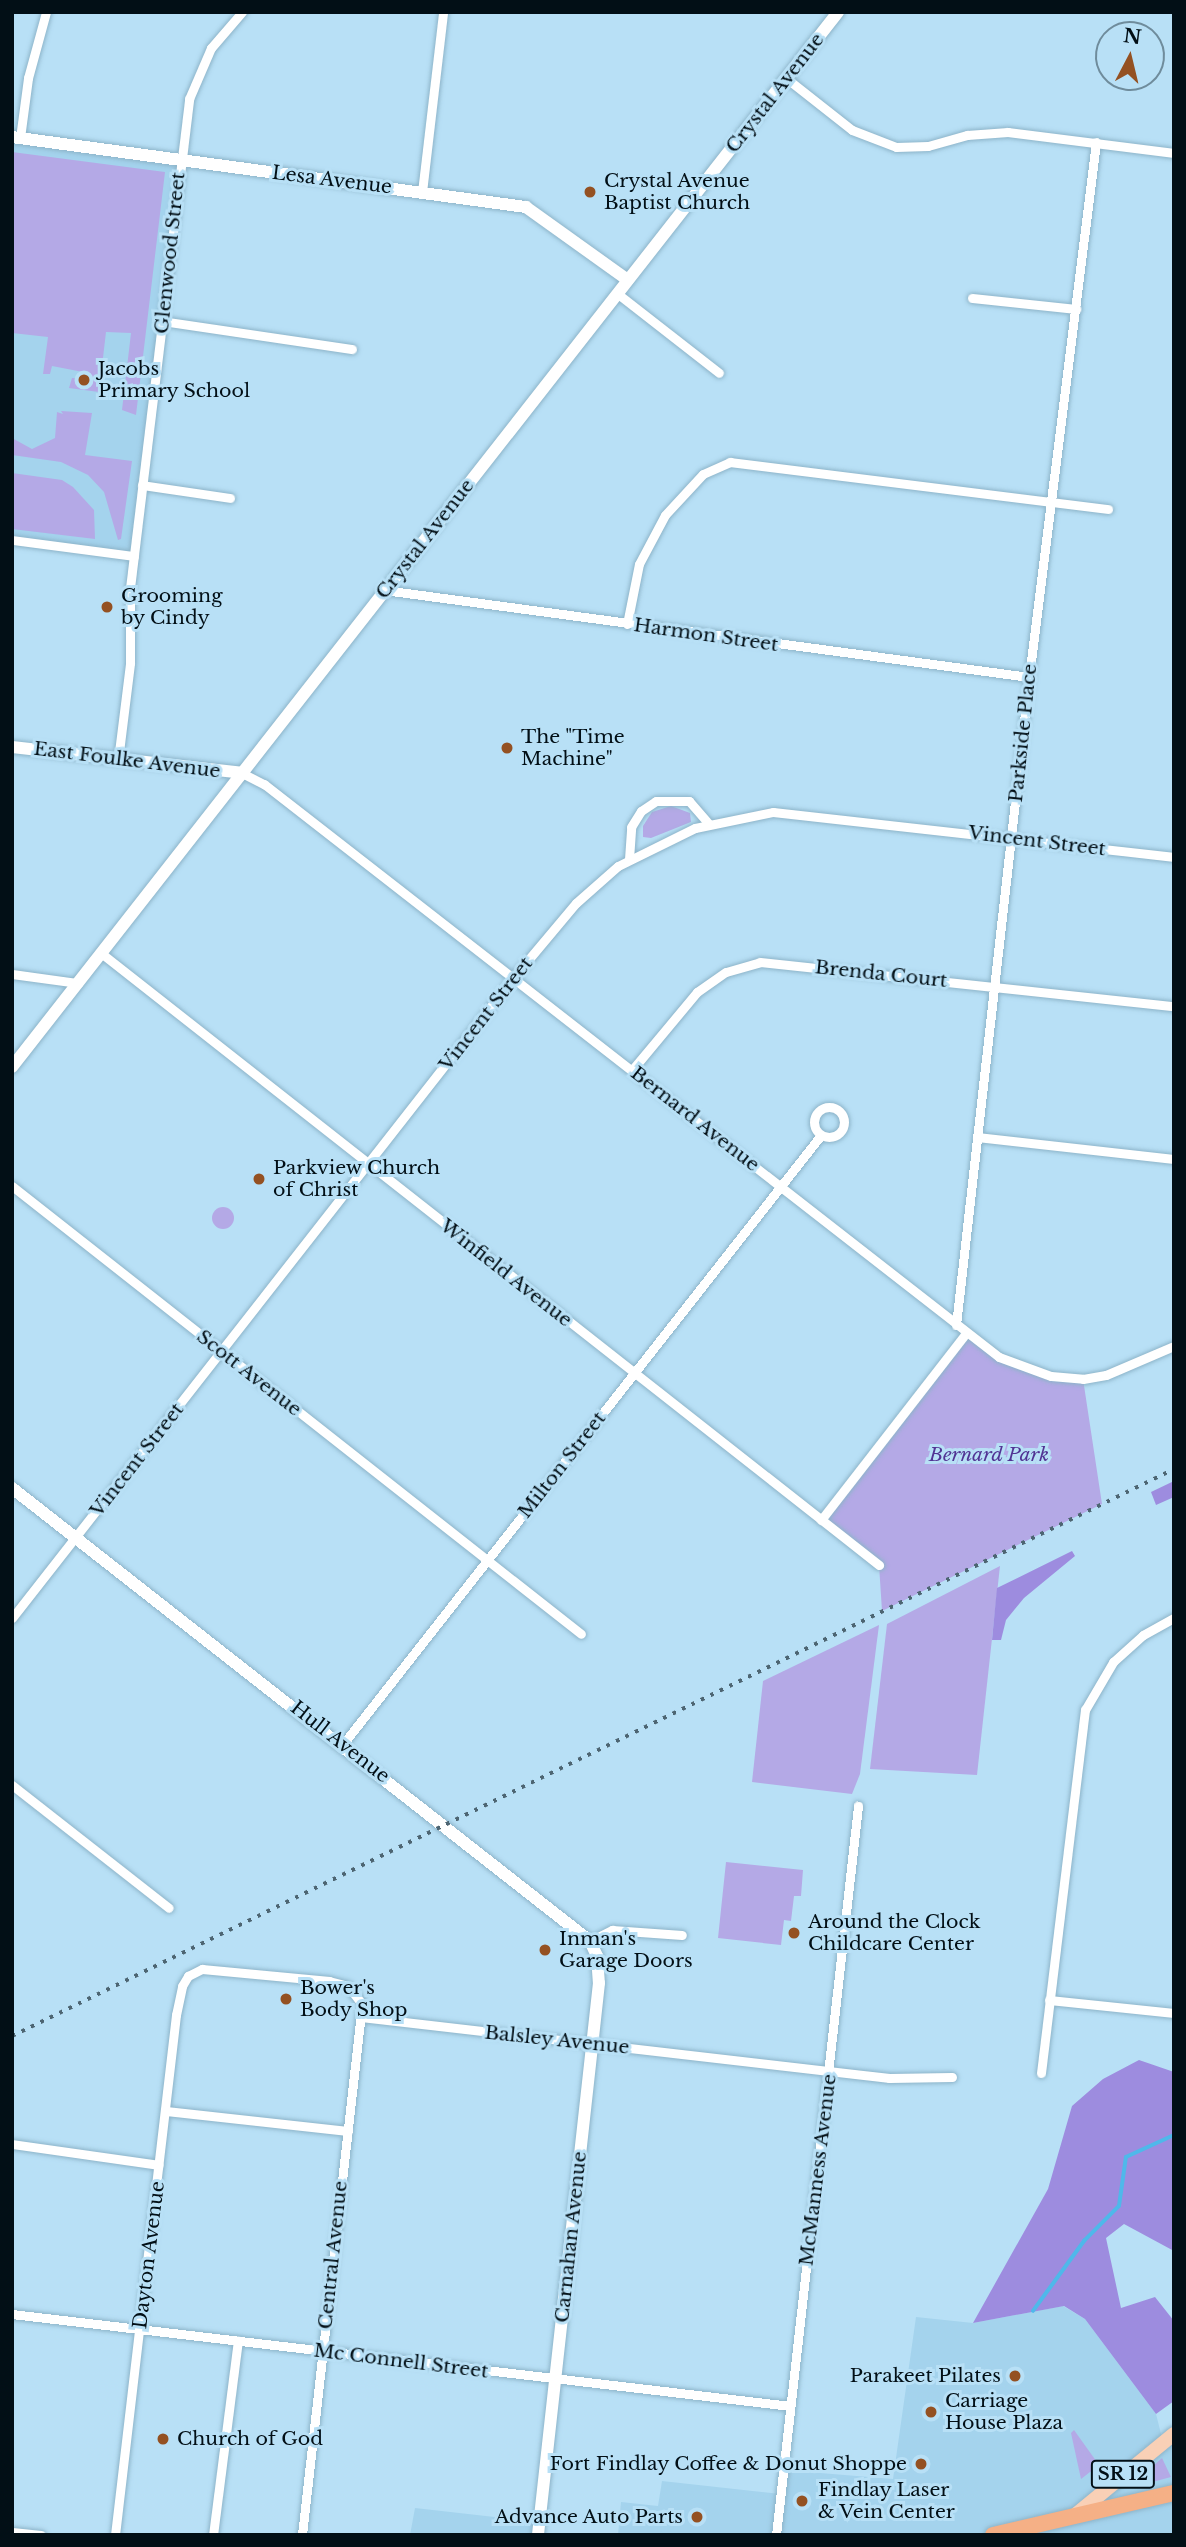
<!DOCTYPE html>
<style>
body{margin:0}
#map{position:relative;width:1186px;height:2547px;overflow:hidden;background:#b8e0f6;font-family:"Libre Baskerville",serif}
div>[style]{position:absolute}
.built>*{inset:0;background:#a4d3ed}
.green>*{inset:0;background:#b4a9e6}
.round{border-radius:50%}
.forest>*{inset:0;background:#9d8cdf}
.stream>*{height:3.5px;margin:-1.75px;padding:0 1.75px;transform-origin:1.75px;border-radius:1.75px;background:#4fb8ea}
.roads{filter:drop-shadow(0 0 2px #8db4c9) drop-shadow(0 0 2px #8db4c9)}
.street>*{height:9px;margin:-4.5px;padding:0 4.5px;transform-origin:4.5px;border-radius:4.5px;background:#fff}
.street>.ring{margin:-4.5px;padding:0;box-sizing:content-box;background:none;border:9px solid #fff;border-radius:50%}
.secondary>*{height:12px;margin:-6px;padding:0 6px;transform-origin:6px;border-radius:6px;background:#fff}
.primary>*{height:14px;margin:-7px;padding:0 7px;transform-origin:7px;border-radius:7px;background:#f9d0b6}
.highway>*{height:16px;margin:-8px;padding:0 8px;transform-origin:8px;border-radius:8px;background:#f5b086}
.rail>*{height:3.5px;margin-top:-1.75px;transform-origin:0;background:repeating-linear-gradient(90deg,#4d6572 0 3.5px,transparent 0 10.5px)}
.dots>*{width:19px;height:19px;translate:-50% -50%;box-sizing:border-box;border:4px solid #b8e0f6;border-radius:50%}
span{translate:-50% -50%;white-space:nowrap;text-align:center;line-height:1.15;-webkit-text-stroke:6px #b8e0f6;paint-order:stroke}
.shield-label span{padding:2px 5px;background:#b8e0f6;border:2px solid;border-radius:5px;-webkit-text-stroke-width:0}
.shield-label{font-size:18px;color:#020f16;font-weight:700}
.street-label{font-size:19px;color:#020f16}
.poi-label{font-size:19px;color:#020f16}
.left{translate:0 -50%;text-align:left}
.right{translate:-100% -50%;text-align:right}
.park-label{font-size:19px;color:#513494;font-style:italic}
.frame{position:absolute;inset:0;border:14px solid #020f16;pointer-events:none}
.north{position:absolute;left:1095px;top:21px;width:70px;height:70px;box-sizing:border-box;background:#b8e0f6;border:2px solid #6f8c9c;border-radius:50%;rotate:7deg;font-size:19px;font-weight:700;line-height:28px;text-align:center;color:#020f16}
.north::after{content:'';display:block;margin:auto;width:24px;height:32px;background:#945122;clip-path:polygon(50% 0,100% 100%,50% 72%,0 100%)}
</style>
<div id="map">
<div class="built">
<i style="clip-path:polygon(12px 137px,180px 160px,134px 556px,12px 540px)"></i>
<i style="clip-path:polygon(1063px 2306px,1085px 2319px,1156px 2414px,1163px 2442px,1174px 2434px,1174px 2535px,618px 2535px,621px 2502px,658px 2506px,662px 2481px,781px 2494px,784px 2470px,893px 2479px,916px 2317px,973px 2323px)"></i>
<i style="clip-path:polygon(415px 2508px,539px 2522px,538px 2535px,410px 2535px)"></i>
</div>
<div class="green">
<i style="clip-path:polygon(12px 152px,165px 172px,136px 415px,122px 410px,131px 333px,106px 332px,99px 392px,69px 388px,72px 378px,82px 379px,83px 372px,52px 366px,50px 374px,43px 374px,48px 337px,12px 333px)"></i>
<i style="clip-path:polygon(61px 411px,92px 413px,85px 455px,132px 461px,121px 539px,118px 540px,104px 492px,88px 475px,61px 462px,12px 455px,12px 438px,32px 449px,55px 438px,57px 412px,63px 414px)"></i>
<i style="clip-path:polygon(12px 473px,62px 480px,73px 487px,94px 510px,95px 539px,12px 529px)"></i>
<i style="clip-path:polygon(671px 806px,690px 813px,691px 822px,651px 838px,643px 837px,643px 826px,652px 812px)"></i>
<i class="round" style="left:212px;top:1207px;width:22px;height:22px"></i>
<i style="clip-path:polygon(966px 1333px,1013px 1364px,1083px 1379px,1102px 1504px,882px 1611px,879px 1565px,821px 1520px)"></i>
<i style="clip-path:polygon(1000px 1566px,977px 1775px,870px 1769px,887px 1624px)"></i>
<i style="clip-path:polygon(879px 1625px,860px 1774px,852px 1794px,752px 1782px,763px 1681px)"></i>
<i style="clip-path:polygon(726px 1862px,803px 1870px,801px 1896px,794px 1896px,791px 1921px,784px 1920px,781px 1945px,718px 1938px)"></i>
<i style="clip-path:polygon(1074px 2430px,1099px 2465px,1081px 2479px,1071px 2433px)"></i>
<i style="clip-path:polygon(1162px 2458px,1171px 2477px,1134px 2487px,1133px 2484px)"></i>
</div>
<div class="forest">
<i style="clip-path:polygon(1174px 1481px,1174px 1497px,1156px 1505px,1151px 1492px)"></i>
<i style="clip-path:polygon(1072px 1551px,1075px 1556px,1024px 1598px,1006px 1620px,1001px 1640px,992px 1640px,997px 1588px)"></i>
<i style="clip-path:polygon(1139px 2060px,1174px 2072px,1174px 2251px,1124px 2224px,1106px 2238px,1121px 2308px,1155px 2297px,1174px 2321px,1174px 2401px,1156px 2414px,1085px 2319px,1064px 2306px,973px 2323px,1048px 2189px,1072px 2106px,1103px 2079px)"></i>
</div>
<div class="stream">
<i style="left:1033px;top:2311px;width:87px;rotate:-53.9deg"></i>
<i style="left:1084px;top:2241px;width:49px;rotate:-45deg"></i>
<i style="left:1119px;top:2206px;width:49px;rotate:-81.9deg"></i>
<i style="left:1126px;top:2157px;width:53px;rotate:-24.6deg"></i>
</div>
<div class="roads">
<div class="street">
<i style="left:786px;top:78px;width:84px;rotate:38.2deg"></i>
<i style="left:852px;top:130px;width:47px;rotate:21.1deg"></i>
<i style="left:896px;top:147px;width:32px;rotate:-2deg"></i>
<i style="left:928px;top:146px;width:41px;rotate:-15.8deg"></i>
<i style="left:967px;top:135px;width:41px;rotate:-4.2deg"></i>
<i style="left:1008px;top:132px;width:167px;rotate:7.2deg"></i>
<i style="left:20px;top:138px;width:61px;rotate:-82.4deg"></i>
<i style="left:28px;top:78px;width:68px;rotate:-74.7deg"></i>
<i style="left:422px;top:192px;width:181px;rotate:-83.3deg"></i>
<i style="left:618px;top:294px;width:128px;rotate:38deg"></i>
<i style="left:972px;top:298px;width:105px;rotate:6deg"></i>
<i style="left:162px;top:321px;width:192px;rotate:8.4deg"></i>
<i style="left:142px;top:485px;width:89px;rotate:8.4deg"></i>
<i style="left:12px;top:540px;width:123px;rotate:7.5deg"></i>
<i style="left:384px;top:590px;width:651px;rotate:7.68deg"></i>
<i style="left:627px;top:624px;width:61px;rotate:-78.7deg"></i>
<i style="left:639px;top:564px;width:55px;rotate:-62deg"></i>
<i style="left:665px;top:515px;width:56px;rotate:-47.2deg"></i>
<i style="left:703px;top:474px;width:30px;rotate:-24deg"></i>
<i style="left:730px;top:462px;width:381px;rotate:7.1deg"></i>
<i style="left:118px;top:760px;width:98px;rotate:-82.9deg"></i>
<i style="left:130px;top:663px;width:75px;rotate:-90deg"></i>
<i style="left:130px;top:588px;width:493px;rotate:-83.1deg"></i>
<i style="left:189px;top:99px;width:56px;rotate:-66.7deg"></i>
<i style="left:211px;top:48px;width:48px;rotate:-49.3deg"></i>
<i style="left:242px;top:773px;width:25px;rotate:27deg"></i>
<i style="left:264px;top:784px;width:932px;rotate:37.94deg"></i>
<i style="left:999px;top:1357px;width:55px;rotate:20.1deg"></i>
<i style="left:1051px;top:1376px;width:32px;rotate:5deg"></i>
<i style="left:1083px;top:1379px;width:23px;rotate:-10deg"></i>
<i style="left:1106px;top:1375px;width:74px;rotate:-23.1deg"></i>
<i style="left:629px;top:859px;width:32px;rotate:-86deg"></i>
<i style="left:631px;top:827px;width:19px;rotate:-58deg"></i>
<i style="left:641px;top:811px;width:18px;rotate:-34deg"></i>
<i style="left:656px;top:801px;width:33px"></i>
<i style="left:689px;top:801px;width:30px;rotate:49deg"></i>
<i style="left:101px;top:953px;width:990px;rotate:38.19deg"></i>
<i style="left:12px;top:974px;width:67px;rotate:7.8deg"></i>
<i style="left:632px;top:1070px;width:102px;rotate:-50.2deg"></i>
<i style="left:697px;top:992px;width:35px;rotate:-35deg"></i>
<i style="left:726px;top:972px;width:35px;rotate:-16deg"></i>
<i style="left:760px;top:962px;width:416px;rotate:6.1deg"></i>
<i class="ring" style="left:814px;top:1107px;width:21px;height:21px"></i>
<i style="left:977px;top:1137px;width:198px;rotate:6.4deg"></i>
<i style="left:12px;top:1186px;width:724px;rotate:38.21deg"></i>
<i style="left:956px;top:1325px;width:652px;rotate:-83.57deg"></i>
<i style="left:1029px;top:677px;width:539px;rotate:-82.86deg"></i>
<i style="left:821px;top:1520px;width:237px;rotate:-52.2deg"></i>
<i style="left:12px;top:1618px;width:813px;rotate:-51.95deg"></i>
<i style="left:513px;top:978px;width:98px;rotate:-50deg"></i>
<i style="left:576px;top:903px;width:56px;rotate:-41.4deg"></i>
<i style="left:618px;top:866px;width:86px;rotate:-26.3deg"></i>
<i style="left:695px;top:828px;width:80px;rotate:-11.6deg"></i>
<i style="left:773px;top:812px;width:404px;rotate:6.4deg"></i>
<i style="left:343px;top:1744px;width:774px;rotate:-51.87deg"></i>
<i style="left:12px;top:1785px;width:199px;rotate:38.1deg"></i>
<i style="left:590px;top:1941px;width:25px;rotate:-27deg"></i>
<i style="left:612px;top:1930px;width:70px;rotate:4.1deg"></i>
<i style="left:1049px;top:2000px;width:126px;rotate:5.9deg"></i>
<i style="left:361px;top:2017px;width:532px;rotate:6.59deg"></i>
<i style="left:889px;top:2078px;width:63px;rotate:-0.9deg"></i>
<i style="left:1041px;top:2073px;width:366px;rotate:-83.1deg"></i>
<i style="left:1085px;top:1710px;width:56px;rotate:-59.7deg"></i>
<i style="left:1113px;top:1662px;width:40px;rotate:-42deg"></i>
<i style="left:1143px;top:1635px;width:35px;rotate:-29deg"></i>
<i style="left:166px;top:2111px;width:183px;rotate:6.3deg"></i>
<i style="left:12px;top:2144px;width:148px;rotate:8.1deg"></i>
<i style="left:12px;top:2314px;width:783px;rotate:6.74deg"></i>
<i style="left:12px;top:2532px;width:29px;rotate:6deg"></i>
<i style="left:115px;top:2535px;width:524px;rotate:-83.31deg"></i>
<i style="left:176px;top:2015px;width:30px;rotate:-78deg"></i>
<i style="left:182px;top:1986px;width:12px;rotate:-59deg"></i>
<i style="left:188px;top:1976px;width:16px;rotate:-27deg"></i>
<i style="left:202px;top:1969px;width:128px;rotate:5.4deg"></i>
<i style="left:329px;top:1981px;width:20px;rotate:15deg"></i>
<i style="left:348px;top:1986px;width:23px;rotate:52deg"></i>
<i style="left:362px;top:2004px;width:534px;rotate:96.45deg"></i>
<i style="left:213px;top:2535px;width:196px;rotate:-82.7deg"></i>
<i style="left:776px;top:2535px;width:734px;rotate:-83.58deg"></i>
</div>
<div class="secondary">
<i style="left:12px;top:137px;width:519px;rotate:7.76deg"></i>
<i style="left:526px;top:207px;width:125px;rotate:35.6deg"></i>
<i style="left:12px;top:747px;width:231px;rotate:6.4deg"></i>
<i style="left:12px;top:1067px;width:1340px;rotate:-51.94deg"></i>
<i style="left:12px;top:1488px;width:734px;rotate:38.09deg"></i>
<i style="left:590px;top:1941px;width:17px;rotate:65deg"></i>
<i style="left:597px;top:1956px;width:27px;rotate:86deg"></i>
<i style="left:599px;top:1983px;width:555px;rotate:96.31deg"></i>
</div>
<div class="primary">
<i style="left:1074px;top:2516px;width:129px;rotate:-39.4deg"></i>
</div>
<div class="highway">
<i style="left:993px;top:2535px;width:186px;rotate:-13.1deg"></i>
</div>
</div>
<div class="rail">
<i style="left:12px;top:2036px;width:1293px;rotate:-26.01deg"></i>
</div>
<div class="dots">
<i style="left:590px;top:192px;background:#945122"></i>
<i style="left:84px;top:380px;background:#945122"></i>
<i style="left:107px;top:607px;background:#945122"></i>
<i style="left:507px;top:748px;background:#945122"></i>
<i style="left:259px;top:1179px;background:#945122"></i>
<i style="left:794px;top:1933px;background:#945122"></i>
<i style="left:545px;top:1950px;background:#945122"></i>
<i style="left:286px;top:1999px;background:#945122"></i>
<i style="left:1015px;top:2376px;background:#945122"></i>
<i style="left:931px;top:2412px;background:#945122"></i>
<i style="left:163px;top:2439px;background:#945122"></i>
<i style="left:921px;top:2464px;background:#945122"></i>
<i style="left:802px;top:2501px;background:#945122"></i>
<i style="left:697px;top:2517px;background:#945122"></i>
</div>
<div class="shield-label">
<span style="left:1123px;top:2474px">SR 12</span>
</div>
<div class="street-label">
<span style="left:775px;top:93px;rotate:-52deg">Crystal Avenue</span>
<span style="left:332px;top:180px;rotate:7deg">Lesa Avenue</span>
<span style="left:170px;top:253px;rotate:-84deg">Glenwood Street</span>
<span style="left:425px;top:539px;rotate:-52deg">Crystal Avenue</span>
<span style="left:706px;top:635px;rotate:8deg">Harmon Street</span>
<span style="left:1023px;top:733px;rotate:-84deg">Parkside Place</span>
<span style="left:127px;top:760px;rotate:7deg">East Foulke Avenue</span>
<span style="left:1037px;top:841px;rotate:7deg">Vincent Street</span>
<span style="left:881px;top:974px;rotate:6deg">Brenda Court</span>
<span style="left:486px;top:1014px;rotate:-52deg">Vincent Street</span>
<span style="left:695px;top:1119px;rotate:38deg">Bernard Avenue</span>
<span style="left:506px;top:1273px;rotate:38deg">Winfield Avenue</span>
<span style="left:249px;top:1373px;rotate:38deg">Scott Avenue</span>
<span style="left:137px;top:1460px;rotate:-52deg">Vincent Street</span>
<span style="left:562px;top:1465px;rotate:-52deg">Milton Street</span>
<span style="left:340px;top:1742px;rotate:38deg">Hull Avenue</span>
<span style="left:557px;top:2040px;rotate:6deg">Balsley Avenue</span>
<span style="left:818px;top:2170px;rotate:-83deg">McManness Avenue</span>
<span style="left:571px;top:2237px;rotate:-84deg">Carnahan Avenue</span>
<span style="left:149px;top:2255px;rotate:-83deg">Dayton Avenue</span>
<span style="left:333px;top:2255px;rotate:-84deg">Central Avenue</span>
<span style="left:401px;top:2361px;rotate:7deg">Mc Connell Street</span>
</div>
<div class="poi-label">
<span class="left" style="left:604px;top:192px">Crystal Avenue<br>Baptist Church</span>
<span class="left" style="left:98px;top:380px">Jacobs<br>Primary School</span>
<span class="left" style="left:121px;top:607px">Grooming<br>by Cindy</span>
<span class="left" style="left:521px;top:748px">The "Time<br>Machine"</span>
<span class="left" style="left:273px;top:1179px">Parkview Church<br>of Christ</span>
<span class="left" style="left:808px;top:1933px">Around the Clock<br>Childcare Center</span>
<span class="left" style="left:559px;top:1950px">Inman's<br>Garage Doors</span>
<span class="left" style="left:300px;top:1999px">Bower's<br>Body Shop</span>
<span class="right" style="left:1001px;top:2376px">Parakeet Pilates</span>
<span class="left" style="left:945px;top:2412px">Carriage<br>House Plaza</span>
<span class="left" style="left:177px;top:2439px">Church of God</span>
<span class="right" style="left:907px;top:2464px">Fort Findlay Coffee &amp; Donut Shoppe</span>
<span class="left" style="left:818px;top:2501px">Findlay Laser<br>&amp; Vein Center</span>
<span class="right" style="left:683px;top:2517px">Advance Auto Parts</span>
</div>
<div class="park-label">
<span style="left:989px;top:1455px">Bernard Park</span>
</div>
<div class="frame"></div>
<div class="north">N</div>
</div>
